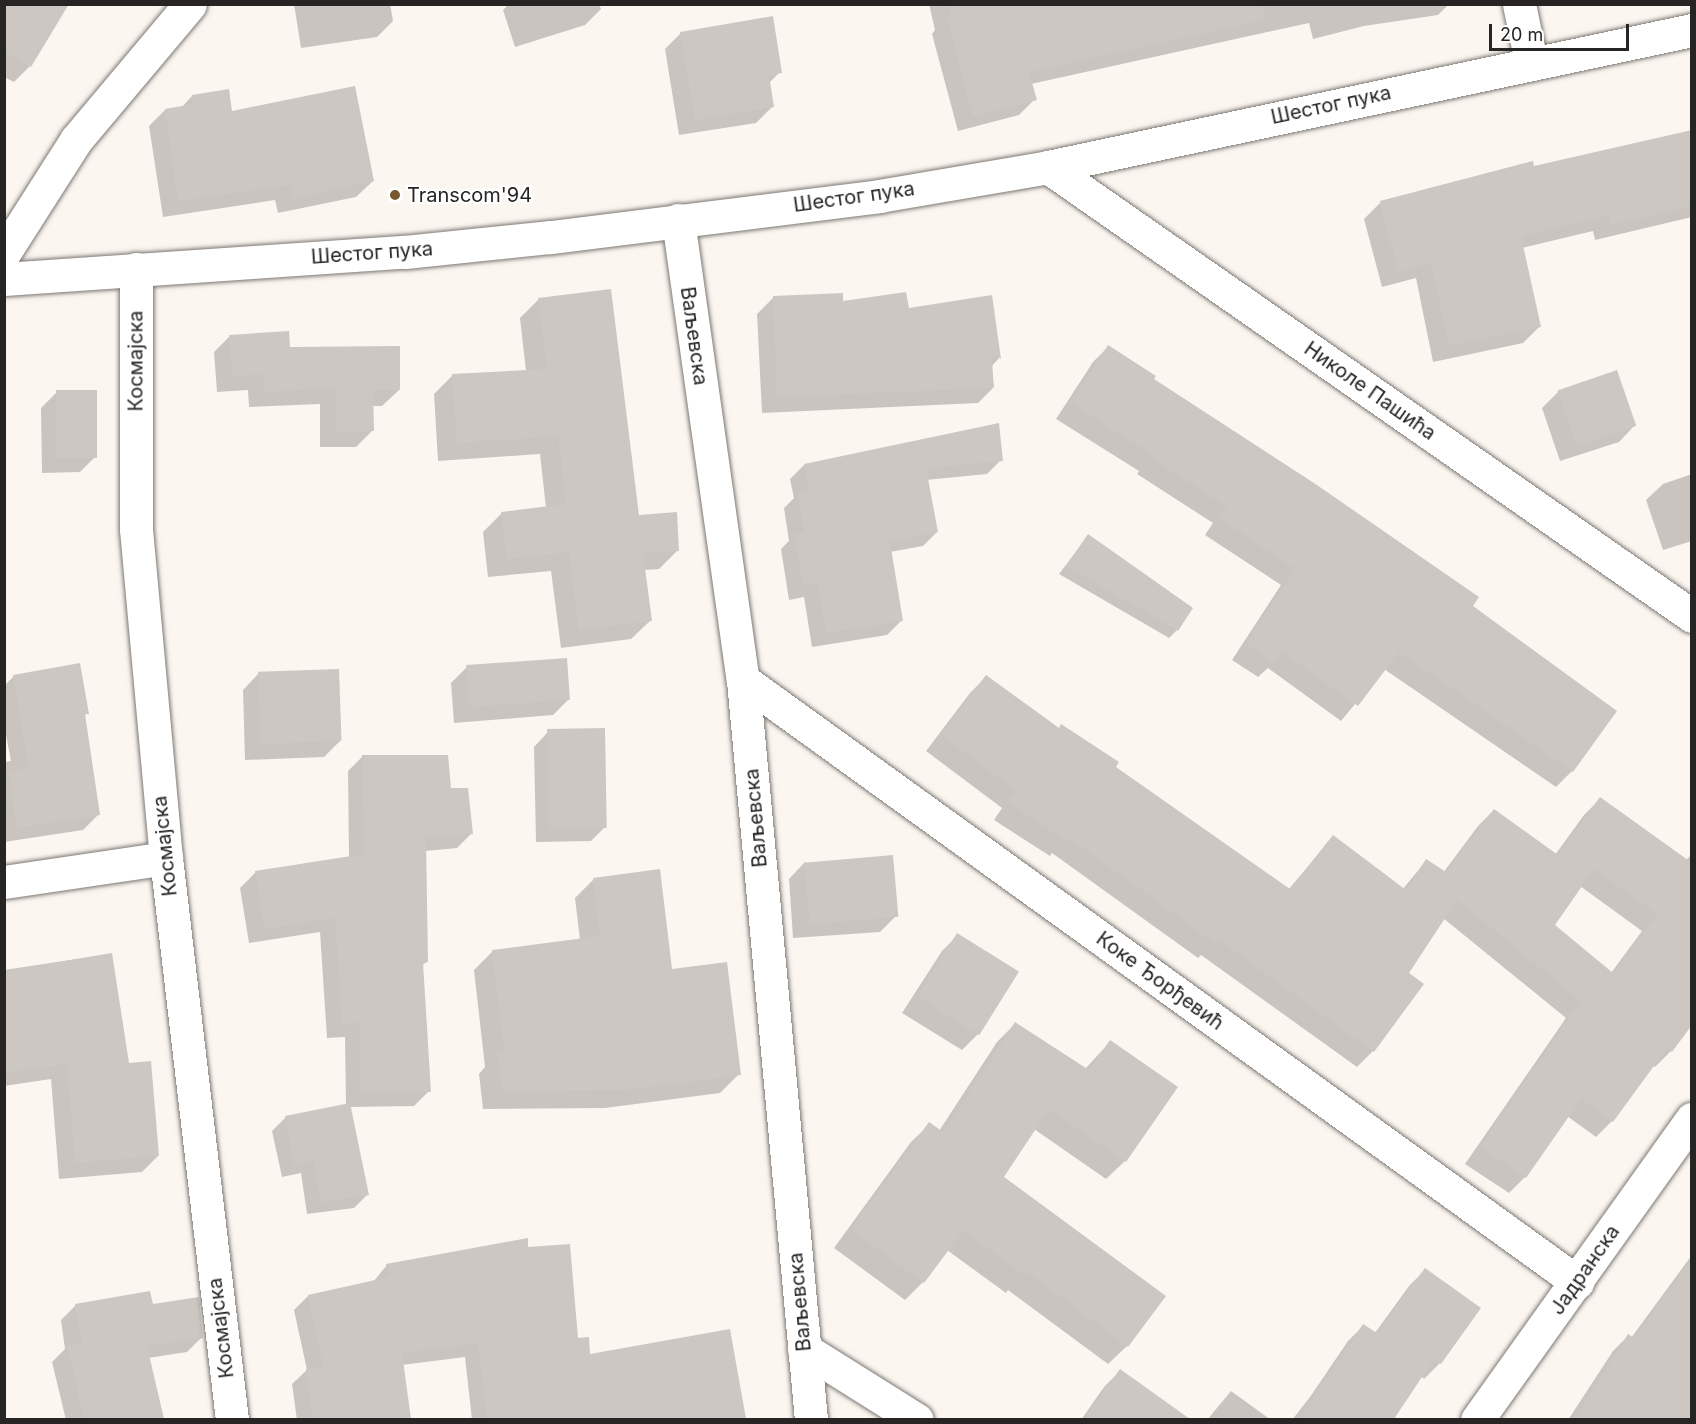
<!DOCTYPE html>
<meta charset="utf-8">
<style>
body{margin:0}
#map{position:relative;width:1696px;height:1424px;overflow:hidden;background:#fcf6f1;font-family:Inter,sans-serif}
div>[style]{position:absolute}
.shadow>*{inset:0;background:#0003}
.building>*{inset:0;background:#ccc7c2;transform-origin:0 0}
.roads{filter:drop-shadow(0 0 2px #7d7873) drop-shadow(0 0 2px #7d7873)}
.street>*{height:33px;margin:-16.5px;padding:0 16.5px;transform-origin:16.5px;border-radius:16.5px;background:#fff}
.dots>*{width:16px;height:16px;translate:-50% -50%;box-sizing:border-box;border:3px solid #fff;border-radius:50%}
span{translate:-50% -50%;white-space:nowrap;text-align:center;line-height:1.15;-webkit-text-stroke:4.5px #fff;paint-order:stroke}
.street-label{font-size:20px;color:#272523}
.poi-label{font-size:20px;color:#272523}
.left{translate:0 -50%;text-align:left}
.frame{position:absolute;inset:0;border:6px solid #272523;pointer-events:none}
.scale{position:absolute;left:1489px;top:24px;width:140px;height:27px;box-sizing:border-box;border:3px solid #272523;border-top:0;padding-left:8px;font-size:18px;line-height:21px;white-space:nowrap;color:#272523;-webkit-text-stroke:4px #fff;paint-order:stroke}
</style>
<div id="map">
<div class="shadow">
<i style="clip-path:polygon(4px 4px,30px 66px,14px 82px,4px 77px)"></i>
<i style="clip-path:polygon(294px 4px,390px 4px,393px 21px,377px 37px,301px 48px)"></i>
<i style="clip-path:polygon(509px 4px,599px 4px,601px 9px,585px 25px,515px 47px,503px 10px)"></i>
<i style="clip-path:polygon(929px 4px,1449px 4px,1438px 15px,1364px 26px,1313px 39px,1309px 23px,1031px 84px,1035px 99px,1019px 115px,958px 131px,932px 34px,935px 30px)"></i>
<i style="clip-path:polygon(681px 33px,780px 72px,769px 83px,772px 107px,756px 123px,679px 135px,665px 49px)"></i>
<i style="clip-path:polygon(192px 96px,231px 113px,373px 181px,356px 197px,278px 213px,275px 200px,163px 217px,149px 126px,165px 110px,181px 108px)"></i>
<i style="clip-path:polygon(1691px 131px,1692px 217px,1595px 240px,1593px 231px,1522px 248px,1539px 327px,1523px 343px,1433px 362px,1416px 278px,1382px 287px,1364px 219px,1380px 203px)"></i>
<i style="clip-path:polygon(990px 297px,999px 358px,992px 366px,994px 387px,978px 403px,762px 413px,757px 314px,773px 298px,907px 309px)"></i>
<i style="clip-path:polygon(539px 299px,637px 516px,678px 550px,659px 569px,644px 570px,650px 621px,631px 639px,561px 648px,551px 571px,488px 577px,483px 532px,502px 513px,546px 508px,540px 454px,438px 461px,434px 394px,452px 376px,526px 371px,520px 318px)"></i>
<i style="clip-path:polygon(230px 336px,289px 348px,399px 390px,382px 406px,372px 406px,372px 431px,356px 447px,320px 447px,320px 404px,249px 407px,248px 390px,217px 392px,214px 352px)"></i>
<i style="clip-path:polygon(1108px 347px,1615px 711px,1572px 771px,1556px 787px,1384px 669px,1341px 721px,1268px 668px,1258px 677px,1232px 660px,1281px 585px,1205px 535px,1213px 523px,1137px 474px,1139px 471px,1056px 419px,1093px 362px)"></i>
<i style="clip-path:polygon(57px 392px,96px 456px,80px 472px,42px 473px,41px 408px)"></i>
<i style="clip-path:polygon(1558px 392px,1635px 425px,1619px 442px,1560px 461px,1542px 408px)"></i>
<i style="clip-path:polygon(1001px 460px,987px 474px,926px 480px,937px 532px,923px 546px,890px 552px,901px 621px,887px 635px,812px 647px,804px 597px,789px 600px,781px 549px,789px 541px,784px 508px,794px 498px,790px 479px,804px 465px)"></i>
<i style="clip-path:polygon(1692px 474px,1692px 541px,1663px 550px,1646px 500px,1663px 484px)"></i>
<i style="clip-path:polygon(1088px 536px,1177px 630px,1169px 638px,1059px 574px)"></i>
<i style="clip-path:polygon(467px 667px,569px 699px,553px 715px,454px 723px,451px 683px)"></i>
<i style="clip-path:polygon(259px 673px,340px 741px,324px 757px,245px 760px,243px 690px)"></i>
<i style="clip-path:polygon(14px 676px,87px 713px,84px 716px,98px 815px,83px 830px,4px 842px,4px 762px,11px 761px,4px 725px,4px 686px)"></i>
<i style="clip-path:polygon(evenodd,986px 677px,1288px 890px,1333px 837px,1402px 890px,1426px 861px,1443px 873px,1478px 826px,1494px 810px,1555px 855px,1584px 815px,1600px 799px,1686px 860px,1692px 854px,1692px 1023px,1671px 1051px,1655px 1067px,1653px 1065px,1612px 1121px,1596px 1137px,1567px 1116px,1525px 1177px,1509px 1193px,1465px 1164px,1566px 1018px,1443px 918px,1407px 973px,1422px 984px,1373px 1051px,1357px 1067px,1201px 955px,1198px 958px,1052px 853px,1050px 856px,994px 820px,1002px 808px,926px 751px,970px 693px,986px 677px,1580px 886px,1642px 931px,1611px 973px,1553px 925px,1580px 886px)"></i>
<i style="clip-path:polygon(547px 733px,605px 827px,591px 841px,536px 842px,534px 747px)"></i>
<i style="clip-path:polygon(363px 756px,449px 789px,472px 833px,457px 848px,425px 851px,427px 961px,422px 966px,429px 1091px,414px 1106px,349px 1107px,367px 1195px,354px 1208px,307px 1214px,301px 1173px,282px 1177px,272px 1131px,285px 1118px,346px 1106px,345px 1037px,327px 1038px,320px 932px,249px 943px,240px 888px,256px 872px,349px 858px,348px 771px)"></i>
<i style="clip-path:polygon(805px 862px,896px 916px,880px 932px,793px 938px,789px 879px)"></i>
<i style="clip-path:polygon(594px 879px,671px 971px,739px 1074px,720px 1093px,605px 1108px,483px 1109px,479px 1074px,485px 1067px,474px 970px,493px 951px,580px 940px,575px 898px)"></i>
<i style="clip-path:polygon(958px 935px,1017px 972px,978px 1034px,962px 1050px,902px 1013px,942px 951px)"></i>
<i style="clip-path:polygon(111px 954px,128px 1064px,158px 1156px,142px 1172px,59px 1179px,51px 1079px,4px 1086px,4px 970px)"></i>
<i style="clip-path:polygon(1015px 1024px,1085px 1069px,1110px 1042px,1125px 1161px,1106px 1179px,1034px 1129px,1002px 1177px,1127px 1346px,1108px 1364px,1008px 1290px,1006px 1293px,947px 1250px,923px 1282px,905px 1300px,834px 1248px,911px 1142px,930px 1124px,939px 1131px,997px 1042px)"></i>
<i style="clip-path:polygon(527px 1249px,588px 1356px,729px 1331px,746px 1420px,472px 1420px,465px 1357px,402px 1365px,409px 1420px,297px 1420px,292px 1384px,307px 1370px,294px 1310px,308px 1296px,373px 1282px,387px 1265px)"></i>
<i style="clip-path:polygon(1692px 1255px,1692px 1420px,1568px 1420px,1613px 1351px,1628px 1336px,1631px 1338px)"></i>
<i style="clip-path:polygon(1425px 1270px,1479px 1309px,1440px 1363px,1424px 1379px,1421px 1376px,1392px 1420px,1292px 1420px,1310px 1397px,1348px 1341px,1363px 1326px,1375px 1333px,1409px 1286px)"></i>
<i style="clip-path:polygon(76px 1305px,202px 1337px,187px 1352px,148px 1358px,162px 1420px,66px 1420px,52px 1362px,65px 1349px,61px 1320px)"></i>
<i style="clip-path:polygon(1120px 1371px,1184px 1417px,1182px 1420px,1081px 1420px,1104px 1387px)"></i>
<i style="clip-path:polygon(1231px 1391px,1271px 1420px,1207px 1420px)"></i>
</div>
<div class="building">
<i style="clip-path:polygon(4px 4px,69px 4px,31px 67px,4px 51px)"></i>
<i style="clip-path:polygon(948px 4px,1263px 4px,1265px 20px,1029px 72px,1037px 100px,973px 116px,947px 16px,951px 15px)"></i>
<i style="clip-path:polygon(773px 16px,782px 73px,769px 75px,774px 107px,695px 120px,680px 32px)"></i>
<i style="clip-path:polygon(355px 86px,374px 181px,293px 198px,291px 185px,178px 201px,165px 109px,193px 104px,192px 95px,229px 89px,232px 111px)"></i>
<i style="clip-path:polygon(1692px 130px,1692px 206px,1611px 225px,1608px 216px,1521px 236px,1541px 327px,1449px 346px,1431px 263px,1398px 272px,1380px 201px,1533px 161px,1534px 166px)"></i>
<i style="clip-path:polygon(611px 289px,639px 515px,677px 512px,679px 551px,643px 553px,652px 621px,579px 630px,569px 552px,507px 559px,501px 512px,566px 504px,558px 436px,457px 443px,452px 374px,547px 369px,538px 298px)"></i>
<i style="clip-path:polygon(906px 292px,909px 308px,992px 295px,1001px 359px,992px 353px,993px 388px,777px 397px,773px 296px,843px 293px,843px 301px)"></i>
<i style="clip-path:polygon(289px 331px,290px 347px,400px 346px,400px 390px,373px 390px,374px 431px,336px 431px,335px 388px,264px 392px,263px 374px,232px 376px,229px 335px)"></i>
<i style="clip-path:polygon(1108px 345px,1156px 376px,1154px 379px,1314px 483px,1479px 597px,1473px 606px,1617px 711px,1573px 772px,1399px 652px,1358px 706px,1282px 652px,1275px 663px,1246px 643px,1295px 569px,1219px 518px,1227px 507px,1152px 458px,1153px 455px,1071px 403px)"></i>
<i style="left:1617px;top:370px;width:59px;height:63px;rotate:71deg"></i>
<i style="left:56px;top:390px;width:41px;height:68px"></i>
<i style="clip-path:polygon(999px 423px,1003px 461px,926px 468px,938px 532px,890px 542px,903px 621px,826px 633px,818px 584px,803px 586px,794px 534px,804px 532px,797px 493px,809px 491px,804px 464px)"></i>
<i style="clip-path:polygon(1088px 534px,1193px 608px,1178px 631px,1066px 566px)"></i>
<i style="left:567px;top:658px;width:42px;height:101px;rotate:86deg"></i>
<i style="clip-path:polygon(80px 663px,89px 714px,85px 714px,100px 815px,17px 828px,9px 771px,29px 768px,13px 675px)"></i>
<i style="left:339px;top:669px;width:72px;height:81px;rotate:88deg"></i>
<i style="clip-path:polygon(evenodd,986px 675px,1059px 728px,1061px 724px,1119px 762px,1116px 767px,1290px 889px,1333px 835px,1406px 890px,1426px 859px,1446px 872px,1494px 809px,1558px 855px,1600px 797px,1692px 863px,1692px 1025px,1672px 1052px,1667px 1048px,1613px 1122px,1581px 1099px,1526px 1178px,1480px 1147px,1581px 1001px,1457px 900px,1409px 973px,1424px 984px,1374px 1052px,1218px 939px,1215px 943px,1069px 838px,1067px 841px,1009px 803px,1017px 791px,941px 734px,986px 675px,1594px 869px,1657px 914px,1613px 973px,1555px 925px,1594px 869px)"></i>
<i style="left:605px;top:728px;width:100px;height:58px;rotate:89deg"></i>
<i style="clip-path:polygon(362px 755px,448px 755px,451px 788px,468px 788px,473px 834px,426px 837px,428px 962px,423px 963px,431px 1092px,360px 1092px,359px 1022px,342px 1024px,335px 918px,264px 929px,255px 871px,364px 854px)"></i>
<i style="left:893px;top:855px;width:62px;height:89px;rotate:85deg"></i>
<i style="clip-path:polygon(660px 869px,672px 969px,727px 962px,741px 1075px,625px 1090px,502px 1091px,497px 1053px,504px 1052px,492px 950px,600px 936px,593px 878px)"></i>
<i style="left:957px;top:933px;width:73px;height:75px;rotate:32deg"></i>
<i style="clip-path:polygon(112px 953px,129px 1063px,151px 1061px,159px 1156px,75px 1163px,67px 1064px,4px 1073px,4px 971px)"></i>
<i style="clip-path:polygon(1015px 1022px,1089px 1070px,1110px 1040px,1178px 1087px,1126px 1162px,1049px 1109px,1004px 1177px,1166px 1296px,1128px 1347px,1027px 1272px,1025px 1275px,963px 1231px,924px 1283px,851px 1229px,929px 1122px,943px 1132px)"></i>
<i style="clip-path:polygon(350px 1103px,369px 1195px,320px 1202px,314px 1161px,294px 1165px,285px 1116px)"></i>
<i style="clip-path:polygon(528px 1238px,528px 1247px,570px 1244px,578px 1338px,589px 1337px,590px 1354px,730px 1329px,746px 1419px,487px 1419px,478px 1343px,402px 1353px,411px 1419px,313px 1419px,306px 1369px,323px 1366px,308px 1295px,389px 1277px,386px 1264px)"></i>
<i style="clip-path:polygon(1692px 1259px,1692px 1419px,1574px 1419px,1628px 1334px,1634px 1338px)"></i>
<i style="clip-path:polygon(1425px 1268px,1481px 1308px,1441px 1364px,1434px 1359px,1394px 1419px,1299px 1419px,1363px 1324px,1377px 1333px)"></i>
<i style="clip-path:polygon(150px 1291px,153px 1304px,199px 1297px,203px 1338px,147px 1346px,164px 1419px,84px 1419px,67px 1346px,82px 1344px,75px 1304px)"></i>
<i style="clip-path:polygon(1120px 1369px,1190px 1419px,1084px 1419px)"></i>
</div>
<div class="roads">
<div class="street">
<i style="left:1519px;top:4px;width:59px;rotate:78.3deg"></i>
<i style="left:1048px;top:167px;width:785px;rotate:34.88deg"></i>
<i style="left:678px;top:220px;width:465px;rotate:82deg"></i>
<i style="left:743px;top:680px;width:743px;rotate:84.75deg"></i>
<i style="left:4px;top:253px;width:134px;rotate:-57.5deg"></i>
<i style="left:76px;top:140px;width:177px;rotate:-50deg"></i>
<i style="left:136px;top:269px;width:260px;rotate:90deg"></i>
<i style="left:136px;top:529px;width:330px;rotate:84.8deg"></i>
<i style="left:166px;top:858px;width:566px;rotate:83.3deg"></i>
<i style="left:4px;top:279px;width:402px;rotate:-3.9deg"></i>
<i style="left:405px;top:252px;width:147px;rotate:-5.9deg"></i>
<i style="left:551px;top:237px;width:331px;rotate:-7.1deg"></i>
<i style="left:879px;top:196px;width:171px;rotate:-9.7deg"></i>
<i style="left:1048px;top:167px;width:658px;rotate:-12.01deg"></i>
<i style="left:743px;top:680px;width:1029px;rotate:35.82deg"></i>
<i style="left:4px;top:882px;width:164px;rotate:-8.4deg"></i>
<i style="left:804px;top:1349px;width:133px;rotate:32.1deg"></i>
<i style="left:1477px;top:1420px;width:370px;rotate:-54.5deg"></i>
</div>
</div>
<div class="dots">
<i style="left:395px;top:195px;background:#78572e"></i>
</div>
<div class="street-label">
<span style="left:1331px;top:105px;rotate:-12deg">Шестог пука</span>
<span style="left:854px;top:197px;rotate:-8deg">Шестог пука</span>
<span style="left:372px;top:253px;rotate:-4deg">Шестог пука</span>
<span style="left:694px;top:336px;rotate:82deg">Ваљевска</span>
<span style="left:136px;top:361px;rotate:-90deg">Космајска</span>
<span style="left:1370px;top:391px;rotate:35deg">Николе Пашића</span>
<span style="left:756px;top:818px;rotate:-95deg">Ваљевска</span>
<span style="left:165px;top:846px;rotate:-96deg">Космајска</span>
<span style="left:1160px;top:981px;rotate:36deg">Коке Ђорђевић</span>
<span style="left:1585px;top:1270px;rotate:-55deg">Јадранска</span>
<span style="left:800px;top:1302px;rotate:-95deg">Ваљевска</span>
<span style="left:221px;top:1328px;rotate:-97deg">Космајска</span>
</div>
<div class="poi-label">
<span class="left" style="left:407px;top:195px">Transcom'94</span>
</div>
<div class="frame"></div>
<div class="scale">20 m</div>
</div>
